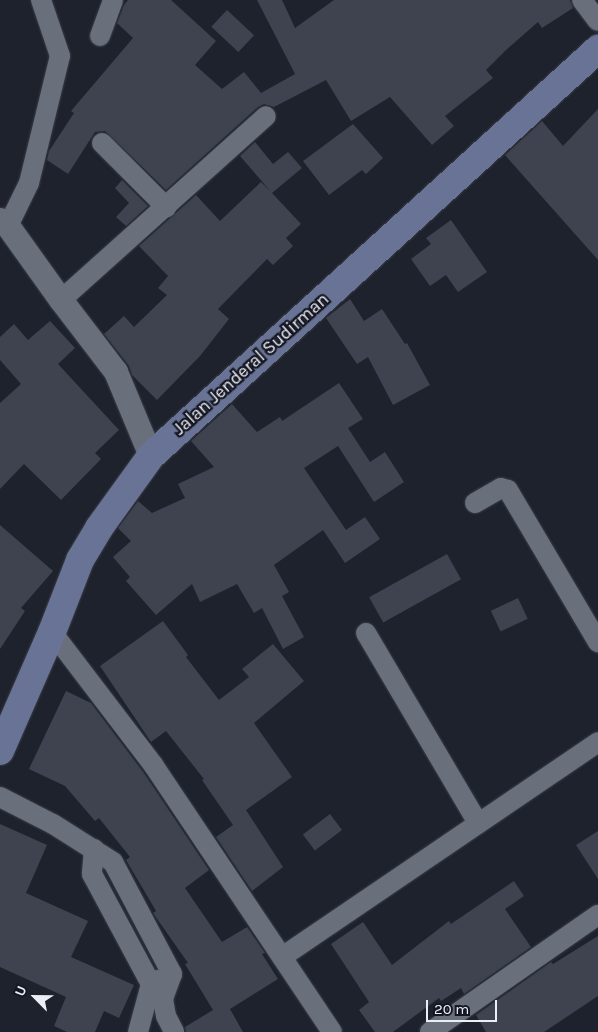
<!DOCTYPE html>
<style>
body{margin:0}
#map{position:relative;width:598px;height:1032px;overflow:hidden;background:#1e222d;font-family:Karla,sans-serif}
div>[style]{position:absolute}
.building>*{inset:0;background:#3e434f;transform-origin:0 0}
.roads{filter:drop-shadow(0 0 1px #3a3d46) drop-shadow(0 0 1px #3a3d46)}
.minor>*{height:20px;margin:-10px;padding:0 10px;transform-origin:10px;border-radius:10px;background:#6a6f7c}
.tertiary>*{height:24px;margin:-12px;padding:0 12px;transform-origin:12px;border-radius:12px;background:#6a6f7c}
.secondary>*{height:28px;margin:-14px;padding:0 14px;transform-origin:14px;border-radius:14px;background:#687395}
span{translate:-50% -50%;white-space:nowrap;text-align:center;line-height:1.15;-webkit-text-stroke:4.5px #151823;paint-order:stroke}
.street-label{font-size:18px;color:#eceef6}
.north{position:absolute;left:10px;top:972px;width:50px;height:50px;-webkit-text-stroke:4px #151823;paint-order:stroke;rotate:293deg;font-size:14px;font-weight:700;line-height:20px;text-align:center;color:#eceef6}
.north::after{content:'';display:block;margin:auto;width:18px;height:22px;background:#eceef6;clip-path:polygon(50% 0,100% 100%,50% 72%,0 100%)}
.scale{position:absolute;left:426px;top:1000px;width:71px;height:22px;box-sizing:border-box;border:2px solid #eceef6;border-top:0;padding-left:6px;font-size:15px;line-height:18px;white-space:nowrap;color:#eceef6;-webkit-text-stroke:4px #151823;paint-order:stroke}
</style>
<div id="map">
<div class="building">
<i style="clip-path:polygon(128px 0,171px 0,216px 41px,195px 65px,222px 89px,244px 72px,261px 93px,295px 74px,257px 0,282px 0,295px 28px,334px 0,570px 0,573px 8px,542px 28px,538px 22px,505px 51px,486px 70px,493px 78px,445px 116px,454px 126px,432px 145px,390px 97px,351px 121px,326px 80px,274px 107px,264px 104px,258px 107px,166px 190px,105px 131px,95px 132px,68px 174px,47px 160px,49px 151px,74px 113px,71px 111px,133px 38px,117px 23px,124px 5px)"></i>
<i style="left:227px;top:10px;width:37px;height:23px;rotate:43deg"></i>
<i style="clip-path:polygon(598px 109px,598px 260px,505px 155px,542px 121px,563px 146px)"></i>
<i style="clip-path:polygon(353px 124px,383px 158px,366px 174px,362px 170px,329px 195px,303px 161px)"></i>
<i style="clip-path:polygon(255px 142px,273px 164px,288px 152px,302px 168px,272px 193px,301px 224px,286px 238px,293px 246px,273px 265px,267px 259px,218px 309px,229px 319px,200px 356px,157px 400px,132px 375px,129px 366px,104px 334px,124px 316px,134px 327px,167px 295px,158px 288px,168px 276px,139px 246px,196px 195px,220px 221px,261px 182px,271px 192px,240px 156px)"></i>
<i style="clip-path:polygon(122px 180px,148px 206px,126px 226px,116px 217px,129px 203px,115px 188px)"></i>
<i style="clip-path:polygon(451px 220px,487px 272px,458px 292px,446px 275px,430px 286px,411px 259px,431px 244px,426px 238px)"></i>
<i style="clip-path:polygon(350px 299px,364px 321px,382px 309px,405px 344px,407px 343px,430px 385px,393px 405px,368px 357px,357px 364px,326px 318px)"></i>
<i style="clip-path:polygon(50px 321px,75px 348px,58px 364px,119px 430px,95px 453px,101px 459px,61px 500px,24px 464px,0 489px,0 403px,21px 384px,0 360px,0 337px,14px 324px,28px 340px)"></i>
<i style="clip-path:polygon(339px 383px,363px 419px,348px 428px,370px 462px,385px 452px,404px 482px,374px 502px,338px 446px,304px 468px,346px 530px,365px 517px,380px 539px,345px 563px,323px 530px,274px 565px,289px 592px,282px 596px,304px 637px,283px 649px,262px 608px,254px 613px,237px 584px,200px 602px,192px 584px,156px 615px,126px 581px,130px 577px,113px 557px,131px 541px,118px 528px,138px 501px,152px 513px,185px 498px,178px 484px,214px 467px,191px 441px,232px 404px,257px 432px,280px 417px,282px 421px)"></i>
<i style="clip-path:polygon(0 525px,53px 571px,21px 608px,25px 611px,0 649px)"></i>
<i style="left:447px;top:554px;width:29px;height:89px;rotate:61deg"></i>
<i style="left:518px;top:598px;width:23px;height:30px;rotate:65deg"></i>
<i style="clip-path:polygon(163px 621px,188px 655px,186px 657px,219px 700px,249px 677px,242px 669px,273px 644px,304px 681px,254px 723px,292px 777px,246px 810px,283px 867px,252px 891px,216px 837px,233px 825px,202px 780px,204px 779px,166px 731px,151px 742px,100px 666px)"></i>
<i style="clip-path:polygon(66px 691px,91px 703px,144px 773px,209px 870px,185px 888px,222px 942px,247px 927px,265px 953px,262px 954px,278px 979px,230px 1009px,243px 1032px,186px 1032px,185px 1027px,213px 1010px,185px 964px,188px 963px,155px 916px,153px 913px,156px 911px,126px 860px,130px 857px,99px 818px,95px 821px,65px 786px,29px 769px)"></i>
<i style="left:330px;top:814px;width:20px;height:34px;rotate:53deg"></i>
<i style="clip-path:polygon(0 824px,47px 845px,26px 893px,88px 921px,71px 957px,134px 985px,119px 1018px,104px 1011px,95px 1032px,67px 1032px,54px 1026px,66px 997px,0 967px)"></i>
<i style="clip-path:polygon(598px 831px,598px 879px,576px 845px)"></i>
<i style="clip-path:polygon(514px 881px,524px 896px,505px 909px,531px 947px,464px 994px,461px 988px,441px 1001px,439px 998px,393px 1032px,375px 1032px,359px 1010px,369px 1002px,331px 944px,363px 922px,392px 965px,449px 921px,451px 924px)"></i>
<i style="clip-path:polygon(598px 936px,598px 996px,544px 1032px,486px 1032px,476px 1015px,551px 962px,553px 964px)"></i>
</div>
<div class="roads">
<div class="minor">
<i style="left:582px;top:0;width:26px;rotate:53deg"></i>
<i style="left:100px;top:36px;width:38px;rotate:-70deg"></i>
<i style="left:102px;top:143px;width:91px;rotate:45deg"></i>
<i style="left:8px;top:226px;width:48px;rotate:-64deg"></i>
<i style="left:29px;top:183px;width:131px;rotate:-76.3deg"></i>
<i style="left:60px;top:56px;width:59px;rotate:-108.7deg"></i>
<i style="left:61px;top:300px;width:275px;rotate:-41.9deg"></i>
<i style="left:475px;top:503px;width:30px;rotate:-30deg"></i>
<i style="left:501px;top:488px;width:7px;rotate:16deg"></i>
<i style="left:508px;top:490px;width:177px;rotate:59.4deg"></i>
<i style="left:52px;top:632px;width:168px;rotate:52.7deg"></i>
<i style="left:154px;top:766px;width:320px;rotate:56.2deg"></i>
<i style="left:366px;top:633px;width:221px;rotate:59.5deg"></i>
<i style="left:0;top:797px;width:59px;rotate:27deg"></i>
<i style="left:53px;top:824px;width:71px;rotate:32.3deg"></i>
<i style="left:113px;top:862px;width:127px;rotate:62.2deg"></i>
<i style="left:172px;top:974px;width:27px;rotate:110deg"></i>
<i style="left:94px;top:849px;width:25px;rotate:95deg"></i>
<i style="left:92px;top:874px;width:125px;rotate:61.8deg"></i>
<i style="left:151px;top:984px;width:19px;rotate:51deg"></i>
<i style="left:163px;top:999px;width:17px;rotate:80deg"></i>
<i style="left:166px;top:1016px;width:18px;rotate:63deg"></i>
<i style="left:282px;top:957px;width:382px;rotate:-34.2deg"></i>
<i style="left:138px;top:1032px;width:50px;rotate:-74.8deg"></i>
<i style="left:151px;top:984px;width:8px;rotate:-30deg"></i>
<i style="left:430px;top:1032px;width:205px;rotate:-34.9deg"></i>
</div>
<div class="tertiary">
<i style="left:0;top:220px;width:10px;rotate:37deg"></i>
<i style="left:8px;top:226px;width:91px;rotate:54.4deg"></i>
<i style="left:61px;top:300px;width:91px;rotate:52.6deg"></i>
<i style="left:116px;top:372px;width:91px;rotate:67.4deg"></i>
</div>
<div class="secondary">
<i style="left:0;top:751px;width:130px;rotate:-66.4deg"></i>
<i style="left:52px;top:632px;width:77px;rotate:-68.7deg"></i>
<i style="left:80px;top:560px;width:37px;rotate:-59deg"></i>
<i style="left:99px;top:528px;width:89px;rotate:-54.2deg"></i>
<i style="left:151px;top:456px;width:605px;rotate:-42.32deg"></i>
</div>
</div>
<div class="street-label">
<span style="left:251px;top:364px;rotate:-42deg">Jalan Jenderal Sudirman</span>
</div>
<div class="north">U</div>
<div class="scale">20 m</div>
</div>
